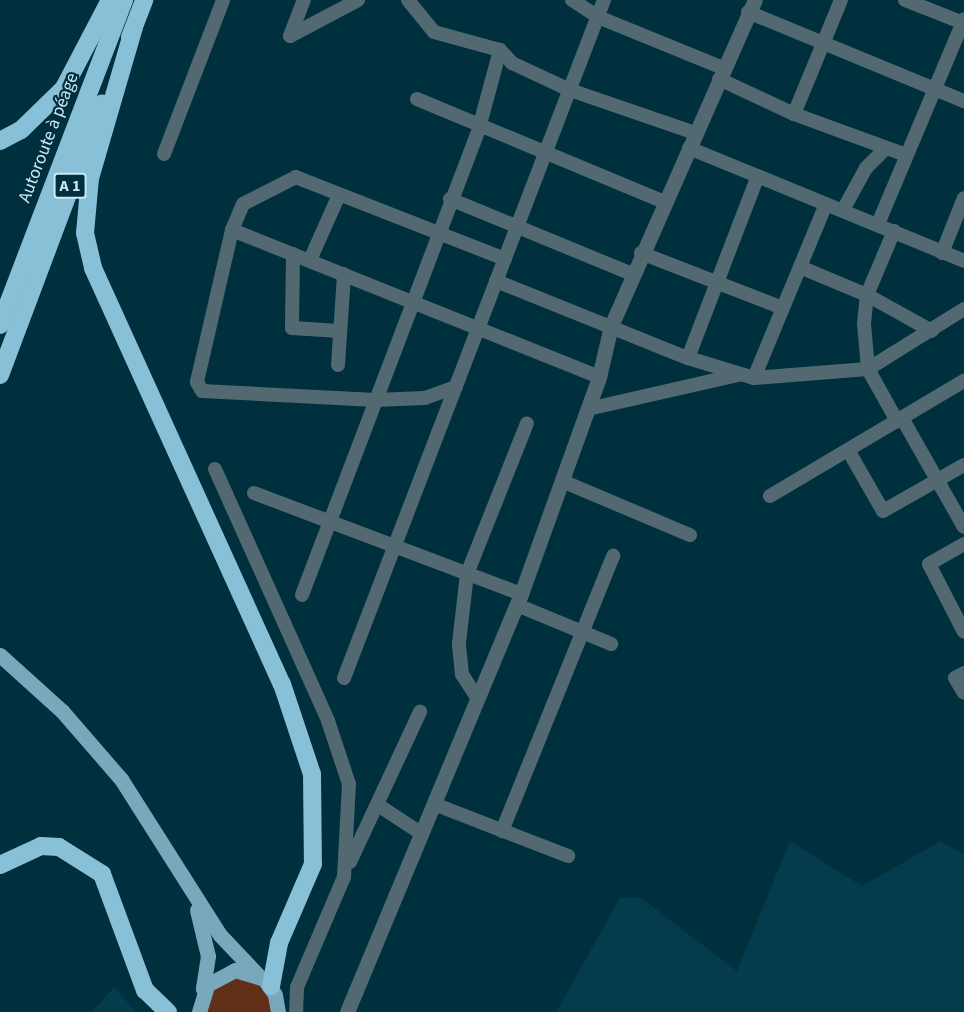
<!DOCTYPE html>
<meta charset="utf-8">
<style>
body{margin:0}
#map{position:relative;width:964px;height:1012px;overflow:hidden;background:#002f3e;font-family:"Source Sans 3",sans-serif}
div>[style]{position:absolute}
.built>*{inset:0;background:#043c4e}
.green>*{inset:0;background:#602f16}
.minor>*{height:14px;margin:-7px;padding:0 7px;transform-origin:7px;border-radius:7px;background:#536972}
.tertiary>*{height:15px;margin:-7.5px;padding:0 7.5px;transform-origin:7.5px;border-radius:7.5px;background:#536972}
.primary>*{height:15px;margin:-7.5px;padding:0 7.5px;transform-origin:7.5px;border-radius:7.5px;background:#79a7bb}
.motorway>*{height:18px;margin:-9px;padding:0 9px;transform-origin:9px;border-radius:9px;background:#88c0d8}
span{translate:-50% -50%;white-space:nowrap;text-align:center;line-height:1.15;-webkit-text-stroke:4.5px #002f3e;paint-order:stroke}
.shield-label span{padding:2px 4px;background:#002f3e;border:2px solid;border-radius:4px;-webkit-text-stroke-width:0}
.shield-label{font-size:16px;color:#cde8f5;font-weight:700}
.street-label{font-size:18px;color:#cde8f5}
</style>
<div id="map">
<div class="built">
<i style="clip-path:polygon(790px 841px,862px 886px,941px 841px,964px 855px,964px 1012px,556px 1012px,620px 898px,641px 898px,737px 971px)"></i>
<i style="clip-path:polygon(114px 987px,136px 1012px,92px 1012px)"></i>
</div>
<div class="green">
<i style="clip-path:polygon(230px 976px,253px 978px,269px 995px,272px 1012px,203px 1012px,206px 994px)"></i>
</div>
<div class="minor">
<i style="left:408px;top:0;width:41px;rotate:50.9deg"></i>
<i style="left:434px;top:32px;width:68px;rotate:15.3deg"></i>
<i style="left:500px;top:50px;width:18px;rotate:47deg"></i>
<i style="left:512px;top:63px;width:64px;rotate:25deg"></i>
<i style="left:570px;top:90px;width:132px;rotate:19deg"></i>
<i style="left:572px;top:0;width:31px;rotate:33deg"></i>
<i style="left:598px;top:17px;width:135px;rotate:22.2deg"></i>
<i style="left:905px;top:0;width:60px;rotate:21.4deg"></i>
<i style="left:748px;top:12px;width:234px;rotate:22.4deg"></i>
<i style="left:290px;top:36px;width:77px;rotate:-27.9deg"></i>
<i style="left:290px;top:36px;width:39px;rotate:-69deg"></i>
<i style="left:719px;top:79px;width:83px;rotate:25deg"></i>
<i style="left:794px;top:114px;width:119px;rotate:20.1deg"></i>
<i style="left:417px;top:99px;width:268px;rotate:22.6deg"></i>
<i style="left:794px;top:114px;width:123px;rotate:-67.6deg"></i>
<i style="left:689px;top:148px;width:297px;rotate:22.3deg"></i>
<i style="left:164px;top:154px;width:165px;rotate:-69deg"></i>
<i style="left:450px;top:199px;width:197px;rotate:22.4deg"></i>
<i style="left:826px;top:204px;width:188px;rotate:112.5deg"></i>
<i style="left:754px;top:378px;width:114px;rotate:-4.5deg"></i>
<i style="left:868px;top:369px;width:113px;rotate:-32deg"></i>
<i style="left:843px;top:210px;width:48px;rotate:-61.3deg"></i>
<i style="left:866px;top:168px;width:28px;rotate:-45deg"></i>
<i style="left:878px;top:224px;width:222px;rotate:-67.2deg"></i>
<i style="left:232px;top:230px;width:156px;rotate:103deg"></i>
<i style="left:197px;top:382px;width:10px;rotate:61deg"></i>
<i style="left:202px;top:391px;width:173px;rotate:3deg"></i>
<i style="left:375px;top:400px;width:50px;rotate:-2.3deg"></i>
<i style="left:425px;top:398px;width:33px;rotate:-20deg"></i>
<i style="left:894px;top:231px;width:69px;rotate:112.9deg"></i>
<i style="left:867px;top:295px;width:29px;rotate:96deg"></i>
<i style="left:864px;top:324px;width:45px;rotate:84.9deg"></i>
<i style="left:868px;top:369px;width:60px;rotate:60.9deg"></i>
<i style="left:641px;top:253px;width:152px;rotate:21.2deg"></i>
<i style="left:942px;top:253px;width:59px;rotate:-68.2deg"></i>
<i style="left:293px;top:254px;width:74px;rotate:90.8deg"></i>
<i style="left:292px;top:328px;width:48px;rotate:3.6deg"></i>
<i style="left:505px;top:259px;width:225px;rotate:-158.6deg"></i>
<i style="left:296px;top:177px;width:59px;rotate:153deg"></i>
<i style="left:243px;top:204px;width:28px;rotate:113deg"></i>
<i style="left:232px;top:230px;width:395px;rotate:21.8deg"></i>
<i style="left:310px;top:260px;width:71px;rotate:-66deg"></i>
<i style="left:800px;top:267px;width:73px;rotate:22.7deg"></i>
<i style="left:867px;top:295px;width:74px;rotate:29deg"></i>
<i style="left:496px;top:281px;width:207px;rotate:21.9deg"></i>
<i style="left:688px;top:358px;width:69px;rotate:16.9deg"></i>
<i style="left:688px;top:358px;width:195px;rotate:-69deg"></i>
<i style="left:338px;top:365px;width:91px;rotate:-86.2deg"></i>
<i style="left:588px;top:409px;width:154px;rotate:-12.8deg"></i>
<i style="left:902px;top:418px;width:125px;rotate:60.4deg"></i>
<i style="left:848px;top:450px;width:70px;rotate:60.2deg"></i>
<i style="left:883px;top:511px;width:93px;rotate:-29.6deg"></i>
<i style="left:215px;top:469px;width:276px;rotate:65.8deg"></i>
<i style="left:328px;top:721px;width:66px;rotate:71.6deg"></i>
<i style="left:349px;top:784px;width:93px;rotate:93.1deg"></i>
<i style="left:344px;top:877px;width:120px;rotate:113.1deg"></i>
<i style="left:297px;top:987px;width:25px;rotate:92deg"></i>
<i style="left:562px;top:481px;width:139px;rotate:22.9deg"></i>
<i style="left:254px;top:493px;width:285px;rotate:20.7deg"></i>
<i style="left:770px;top:496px;width:226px;rotate:-30.7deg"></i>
<i style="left:964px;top:544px;width:40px;rotate:150.3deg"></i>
<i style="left:929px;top:564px;width:76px;rotate:62.8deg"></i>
<i style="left:302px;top:595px;width:499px;rotate:-69.2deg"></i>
<i style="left:479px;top:128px;width:81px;rotate:-74.9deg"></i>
<i style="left:517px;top:605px;width:102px;rotate:22.5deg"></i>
<i style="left:964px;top:673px;width:10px;rotate:151deg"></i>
<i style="left:955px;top:678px;width:17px;rotate:59deg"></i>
<i style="left:344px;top:678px;width:726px;rotate:-69.02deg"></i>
<i style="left:478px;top:699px;width:30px;rotate:-123deg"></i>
<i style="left:462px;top:674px;width:31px;rotate:-96deg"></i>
<i style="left:459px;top:643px;width:69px;rotate:-83.4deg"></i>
<i style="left:467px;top:574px;width:162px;rotate:-68.3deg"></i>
<i style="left:434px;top:804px;width:144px;rotate:21.2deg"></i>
<i style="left:378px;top:805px;width:53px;rotate:33.4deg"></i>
<i style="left:502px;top:831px;width:297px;rotate:-68deg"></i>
<i style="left:350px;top:862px;width:166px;rotate:-65deg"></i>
</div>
<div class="tertiary">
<i style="left:347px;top:1012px;width:453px;rotate:-67.4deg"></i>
<i style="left:521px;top:594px;width:231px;rotate:-70.2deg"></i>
<i style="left:599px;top:377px;width:52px;rotate:-76.8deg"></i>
<i style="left:611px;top:326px;width:356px;rotate:-66.2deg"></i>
</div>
<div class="primary">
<i style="left:0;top:655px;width:84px;rotate:42.1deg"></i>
<i style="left:62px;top:711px;width:90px;rotate:49.1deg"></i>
<i style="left:121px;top:779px;width:185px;rotate:57.6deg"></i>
<i style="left:220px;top:935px;width:55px;rotate:46.5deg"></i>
<i style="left:197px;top:910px;width:47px;rotate:76.6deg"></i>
<i style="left:208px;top:956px;width:33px;rotate:99deg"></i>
<i style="left:199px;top:1012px;width:28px;rotate:-73deg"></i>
<i style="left:207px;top:985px;width:32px;rotate:-28deg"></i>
<i style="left:235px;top:970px;width:30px;rotate:17deg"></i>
<i style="left:264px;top:979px;width:19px;rotate:55deg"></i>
<i style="left:275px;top:995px;width:17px;rotate:80deg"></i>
</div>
<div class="motorway">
<i style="left:134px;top:27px;width:157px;rotate:106.2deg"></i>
<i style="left:90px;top:178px;width:55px;rotate:95.2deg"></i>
<i style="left:85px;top:233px;width:36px;rotate:77deg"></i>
<i style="left:93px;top:268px;width:457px;rotate:65.6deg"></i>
<i style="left:282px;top:684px;width:95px;rotate:71.6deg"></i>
<i style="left:312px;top:774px;width:90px;rotate:89.4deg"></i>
<i style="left:313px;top:864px;width:86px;rotate:113.3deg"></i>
<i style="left:279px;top:943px;width:44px;rotate:100.5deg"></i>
<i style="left:130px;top:37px;width:40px;rotate:-69deg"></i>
<i style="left:0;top:141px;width:24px;rotate:-28deg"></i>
<i style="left:21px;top:130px;width:60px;rotate:-44.3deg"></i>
<i style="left:64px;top:88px;width:99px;rotate:-62.4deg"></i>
<i style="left:0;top:325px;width:348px;rotate:-69.1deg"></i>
<i style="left:0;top:375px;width:290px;rotate:-69.4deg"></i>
<i style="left:0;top:865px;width:45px;rotate:-24.9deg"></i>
<i style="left:41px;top:846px;width:18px;rotate:3deg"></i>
<i style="left:59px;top:847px;width:51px;rotate:32.1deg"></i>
<i style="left:102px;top:874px;width:124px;rotate:69.7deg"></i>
<i style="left:145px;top:990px;width:32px;rotate:44deg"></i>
</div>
<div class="shield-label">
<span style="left:70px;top:186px">A 1</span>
</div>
<div class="street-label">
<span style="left:49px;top:138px;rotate:-69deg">Autoroute à péage</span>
</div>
</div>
